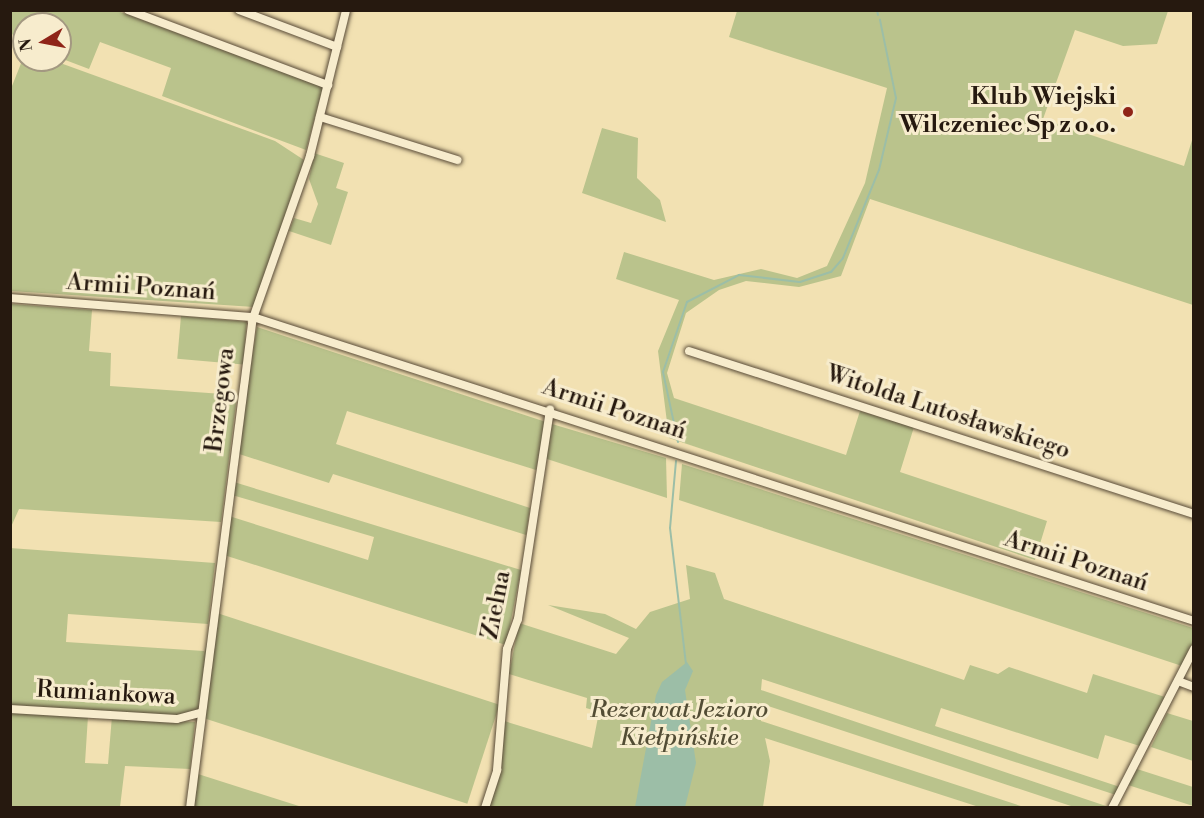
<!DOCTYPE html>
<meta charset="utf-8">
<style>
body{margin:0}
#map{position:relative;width:1204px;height:818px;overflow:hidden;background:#f2e1b2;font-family:"Libre Bodoni",serif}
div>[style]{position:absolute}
.green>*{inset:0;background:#bac38c;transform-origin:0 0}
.water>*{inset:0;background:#9cbea7}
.stream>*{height:2px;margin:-1px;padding:0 1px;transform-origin:1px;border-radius:1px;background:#9cbea7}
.roads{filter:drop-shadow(0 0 2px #594b38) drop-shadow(0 0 2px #594b38)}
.minor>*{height:8px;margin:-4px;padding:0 4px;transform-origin:4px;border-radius:4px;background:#f7eccd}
.dots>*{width:16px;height:16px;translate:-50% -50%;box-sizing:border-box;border:3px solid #f7eccd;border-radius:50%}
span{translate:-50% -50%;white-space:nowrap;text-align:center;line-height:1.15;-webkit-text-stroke:6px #f7eccd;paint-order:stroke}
.poi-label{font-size:24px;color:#26190f;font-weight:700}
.right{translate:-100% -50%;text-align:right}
.street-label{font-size:24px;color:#26190f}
.park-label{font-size:24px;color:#524c34;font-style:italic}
.frame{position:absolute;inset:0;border:12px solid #26190f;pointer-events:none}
.north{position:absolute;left:12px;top:12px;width:60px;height:60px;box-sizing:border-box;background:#f7eccd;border:2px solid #a39881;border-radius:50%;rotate:260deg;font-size:16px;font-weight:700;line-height:24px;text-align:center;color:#26190f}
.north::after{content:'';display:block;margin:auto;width:21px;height:27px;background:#8f2418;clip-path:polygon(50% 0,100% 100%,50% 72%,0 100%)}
</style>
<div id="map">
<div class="green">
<i style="clip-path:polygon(11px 11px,118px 11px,323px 87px,306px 150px,162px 96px,171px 68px,100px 42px,89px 69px,60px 58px,60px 24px,24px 24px,24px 39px,11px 34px)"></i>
<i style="clip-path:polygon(737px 11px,1168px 11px,1157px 44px,1123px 46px,1075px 30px,1043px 119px,1184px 166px,1193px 137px,1193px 305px,870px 199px,841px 276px,799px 287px,746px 281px,719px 290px,686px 313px,667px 373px,674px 398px,846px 455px,860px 411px,914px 427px,900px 472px,1047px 521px,1035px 560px,669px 438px,658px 351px,679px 300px,616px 279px,624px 252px,714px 280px,761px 269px,797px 278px,827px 266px,865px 183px,887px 88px,729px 37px)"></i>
<i style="clip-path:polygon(24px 56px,52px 60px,275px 141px,304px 160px,254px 307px,11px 291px,10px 91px)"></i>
<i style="clip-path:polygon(602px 128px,638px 138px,637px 178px,660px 200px,666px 222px,582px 193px)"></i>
<i style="clip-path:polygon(314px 153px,344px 163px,336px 188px,348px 192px,331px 245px,289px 231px,294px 218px,311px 223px,318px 204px,309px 179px)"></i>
<i style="clip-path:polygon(11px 304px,92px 310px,89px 351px,111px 353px,110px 386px,237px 395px,221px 522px,19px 509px,11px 527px)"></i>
<i style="left:181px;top:316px;width:66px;height:43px;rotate:5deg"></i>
<i style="clip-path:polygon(257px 327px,546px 422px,536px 470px,347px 411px,336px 444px,530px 508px,526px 535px,333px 474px,329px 483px,236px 453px)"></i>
<i style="clip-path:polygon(552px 424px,666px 458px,667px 498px,544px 458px)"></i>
<i style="clip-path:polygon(682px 464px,1193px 628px,1193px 642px,1182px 666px,679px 500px)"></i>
<i style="clip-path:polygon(234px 482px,521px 570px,506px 645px,224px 555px,229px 516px,368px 560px,374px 537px,232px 495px)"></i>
<i style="clip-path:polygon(10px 548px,215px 563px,208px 624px,68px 614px,66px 642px,204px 651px,197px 710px,178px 717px,11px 707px)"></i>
<i style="clip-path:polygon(686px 565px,715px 573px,724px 599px,964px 680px,970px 665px,998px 674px,1009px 667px,1087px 693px,1093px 674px,1168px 698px,1143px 747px,1105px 735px,1098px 759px,941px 708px,935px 726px,1120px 787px,1116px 795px,762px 679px,761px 690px,1109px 807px,1074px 807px,759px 703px,761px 721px,1024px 807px,979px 807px,765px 738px,770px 761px,763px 807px,489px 808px,500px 772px,501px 720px,592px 748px,599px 712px,586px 708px,587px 698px,509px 674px,519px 623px,616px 654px,629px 638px,548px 605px,605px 614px,636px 629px,650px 612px,690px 599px)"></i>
<i style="left:217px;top:613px;width:297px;height:104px;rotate:18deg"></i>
<i style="clip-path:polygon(10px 711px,88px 716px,85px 763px,108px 764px,112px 716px,195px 722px,190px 769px,125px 766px,120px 807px,11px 807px)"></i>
<i style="clip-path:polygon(1167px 713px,1193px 721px,1193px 761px,1151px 747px)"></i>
<i style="clip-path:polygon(1137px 769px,1193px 787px,1193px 806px,1128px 785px)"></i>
<i style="clip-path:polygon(198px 774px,302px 807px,194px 808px)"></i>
</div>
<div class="water">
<i style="clip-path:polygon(687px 662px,693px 671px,685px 690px,696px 763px,685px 807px,635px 807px,656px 695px,662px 682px)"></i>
</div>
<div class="stream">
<i style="left:877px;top:10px;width:5px;rotate:79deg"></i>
<i style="left:678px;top:442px;width:72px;rotate:-102.1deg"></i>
<i style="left:663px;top:372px;width:74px;rotate:-71.1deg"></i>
<i style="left:687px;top:302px;width:59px;rotate:-27.4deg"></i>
<i style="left:739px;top:275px;width:61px;rotate:6.5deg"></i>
<i style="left:800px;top:282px;width:33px;rotate:-18deg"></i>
<i style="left:831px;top:272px;width:18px;rotate:-49deg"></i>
<i style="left:843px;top:258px;width:95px;rotate:-67.8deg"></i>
<i style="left:879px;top:170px;width:74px;rotate:-76.7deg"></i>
<i style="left:896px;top:98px;width:80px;rotate:-101.6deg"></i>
<i style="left:676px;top:461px;width:67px;rotate:95.1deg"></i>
<i style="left:670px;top:528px;width:137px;rotate:83.3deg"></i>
</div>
<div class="roads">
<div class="minor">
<i style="left:128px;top:10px;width:214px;rotate:20.6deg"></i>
<i style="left:239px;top:10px;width:105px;rotate:20.7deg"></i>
<i style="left:320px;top:117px;width:144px;rotate:17.4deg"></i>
<i style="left:10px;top:298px;width:244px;rotate:4.5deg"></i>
<i style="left:253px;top:317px;width:989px;rotate:17.9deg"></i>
<i style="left:689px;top:351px;width:531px;rotate:17.89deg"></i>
<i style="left:1178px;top:681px;width:17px;rotate:21deg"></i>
<i style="left:10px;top:709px;width:167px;rotate:3.4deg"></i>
<i style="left:177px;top:719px;width:24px;rotate:-15deg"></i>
<i style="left:190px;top:808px;width:491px;rotate:-82.7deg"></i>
<i style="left:252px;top:321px;width:175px;rotate:-70.6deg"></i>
<i style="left:310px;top:156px;width:150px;rotate:-76.1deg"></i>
<i style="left:485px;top:808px;width:40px;rotate:-72deg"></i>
<i style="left:497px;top:770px;width:121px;rotate:-85.3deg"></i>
<i style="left:507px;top:649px;width:32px;rotate:-70deg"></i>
<i style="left:518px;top:619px;width:212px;rotate:-81.3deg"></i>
<i style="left:1112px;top:808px;width:179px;rotate:-62.7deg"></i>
</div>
</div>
<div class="dots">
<i style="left:1128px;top:112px;background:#8f2418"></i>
</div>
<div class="poi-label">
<span class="right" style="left:1116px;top:112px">Klub Wiejski<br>Wilczeniec Sp z o.o.</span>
</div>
<div class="street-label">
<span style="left:141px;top:288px;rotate:4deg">Armii Poznań</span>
<span style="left:221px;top:400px;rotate:-83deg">Brzegowa</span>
<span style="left:614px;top:410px;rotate:18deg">Armii Poznań</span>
<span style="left:948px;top:413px;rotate:18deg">Witolda Lutosławskiego</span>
<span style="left:1076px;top:562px;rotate:18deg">Armii Poznań</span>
<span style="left:497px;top:605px;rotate:-79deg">Zielna</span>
<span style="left:106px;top:694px;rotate:3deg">Rumiankowa</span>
</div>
<div class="park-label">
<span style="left:679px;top:725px">Rezerwat Jezioro<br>Kiełpińskie</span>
</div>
<div class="frame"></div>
<div class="north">N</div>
</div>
